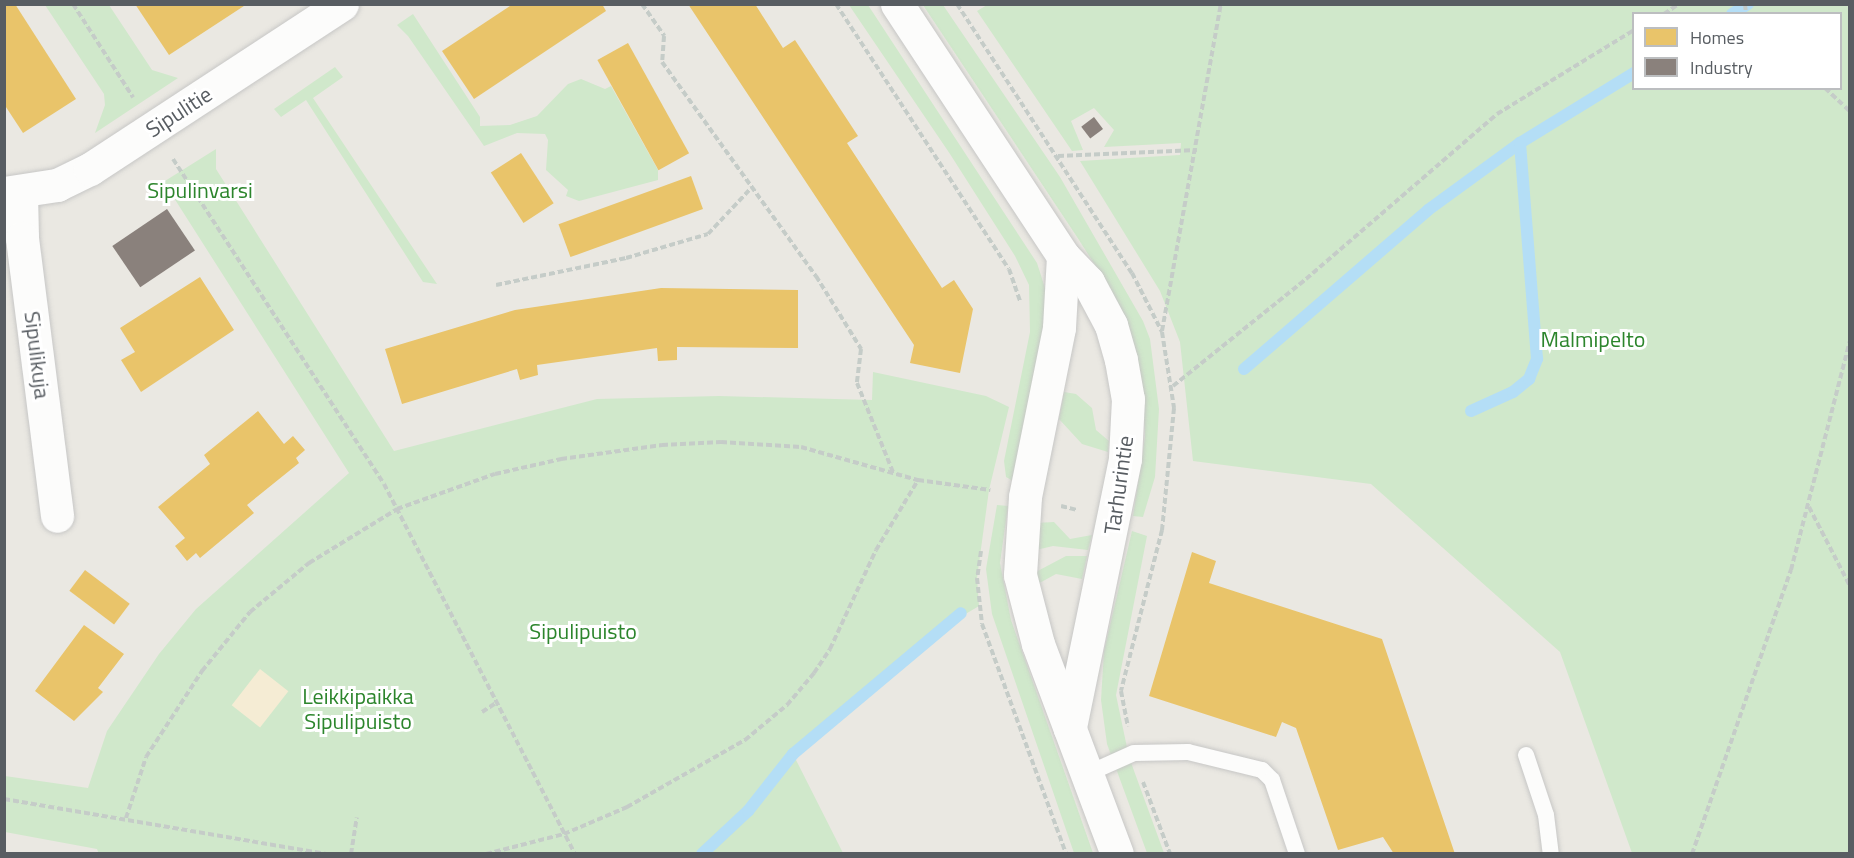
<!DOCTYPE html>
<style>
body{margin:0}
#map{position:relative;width:1854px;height:858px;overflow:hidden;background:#eae8e2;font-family:"Titillium Web",sans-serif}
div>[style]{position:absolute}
.green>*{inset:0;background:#d0e8cb}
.sand>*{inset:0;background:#f5ecd4;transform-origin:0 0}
.homes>*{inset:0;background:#e9c46a;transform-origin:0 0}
.industry>*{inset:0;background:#8a817c;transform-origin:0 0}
.stream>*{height:12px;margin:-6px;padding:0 6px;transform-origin:6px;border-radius:6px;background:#b4def6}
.path>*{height:4px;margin-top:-2px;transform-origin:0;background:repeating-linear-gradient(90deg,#c5ccc8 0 6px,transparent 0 9px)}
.roads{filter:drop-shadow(0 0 2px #c7c7c6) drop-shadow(0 0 2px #c7c7c6)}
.lane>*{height:16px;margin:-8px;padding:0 8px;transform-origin:8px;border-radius:8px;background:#fcfcfb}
.street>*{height:33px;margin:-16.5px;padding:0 16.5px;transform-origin:16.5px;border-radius:16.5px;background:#fcfcfb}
.secondary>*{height:33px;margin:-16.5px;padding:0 16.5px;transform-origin:16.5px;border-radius:16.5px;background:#fcfcfb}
span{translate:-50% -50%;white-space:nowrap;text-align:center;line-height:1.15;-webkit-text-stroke:6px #fff;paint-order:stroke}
.street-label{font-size:22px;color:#585d62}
.park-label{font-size:22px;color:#2c852c}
.frame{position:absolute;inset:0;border:6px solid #585d62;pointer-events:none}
.legend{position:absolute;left:1632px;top:12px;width:210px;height:78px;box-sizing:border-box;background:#fff;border:2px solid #bcbec0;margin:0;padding:8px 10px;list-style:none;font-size:18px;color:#585d62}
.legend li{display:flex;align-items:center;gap:12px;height:30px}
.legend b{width:30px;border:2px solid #bcbec0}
</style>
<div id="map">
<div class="green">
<i style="clip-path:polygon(45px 5px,109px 5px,152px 70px,178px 78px,95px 133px,105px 105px,104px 94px)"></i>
<i style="clip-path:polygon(849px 5px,868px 5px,1037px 263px,1045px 288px,1045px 320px,1013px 481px,1006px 477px,1004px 461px,1030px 332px,1029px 285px,1015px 256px,950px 154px)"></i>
<i style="clip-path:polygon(923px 5px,943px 5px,1060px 177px,1143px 321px,1150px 339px,1159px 409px,1155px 477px,1143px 517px,1133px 516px,1145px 437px,1143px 396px,1129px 332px,1109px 287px,1079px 240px)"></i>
<i style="clip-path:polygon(evenodd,987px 5px,1849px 5px,1849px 853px,1632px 853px,1560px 652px,1371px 484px,1193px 461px,1180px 342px,1160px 291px,1080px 161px,1180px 155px,1181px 143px,1104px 147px,1114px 130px,1094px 108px,1071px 121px,1083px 150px,1072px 151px,977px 11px,987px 5px,1634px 14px,1840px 14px,1840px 88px,1634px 88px,1634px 14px)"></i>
<i style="clip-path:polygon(413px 14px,480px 117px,480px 126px,510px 125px,537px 116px,568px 84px,581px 79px,605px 89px,611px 86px,658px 170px,658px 180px,579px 201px,566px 196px,568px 190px,546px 170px,548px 140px,545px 134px,517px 133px,484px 146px,408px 36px,397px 25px)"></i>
<i style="clip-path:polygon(335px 67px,343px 77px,313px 98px,437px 284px,423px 282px,306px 100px,281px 117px,274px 109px)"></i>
<i style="clip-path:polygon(216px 149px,216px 169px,394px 451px,597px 399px,719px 396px,872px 400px,873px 372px,986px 396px,1009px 407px,989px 490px,977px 578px,979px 606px,952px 622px,793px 754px,843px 853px,99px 854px,97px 849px,5px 832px,5px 776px,88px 788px,107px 731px,159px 654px,196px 609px,349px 473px,174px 198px,149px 191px)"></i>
<i style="clip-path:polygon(1064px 392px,1076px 394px,1092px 408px,1096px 430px,1109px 441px,1108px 452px,1082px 444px,1059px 419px)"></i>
<i style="clip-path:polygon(997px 505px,1008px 506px,1000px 563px,1011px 620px,1093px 853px,1074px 853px,992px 614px,986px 569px)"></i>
<i style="clip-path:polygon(1054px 522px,1070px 539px,1092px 535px,1088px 550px,1053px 546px,1032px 551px,1036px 523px)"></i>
<i style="clip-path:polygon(1132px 531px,1147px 536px,1116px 695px,1129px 757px,1164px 853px,1147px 853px,1107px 744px,1101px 700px,1104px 651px)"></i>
<i style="clip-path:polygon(1066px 556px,1087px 556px,1082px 579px,1056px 574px,1034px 586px,1032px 574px)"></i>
</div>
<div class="sand">
<i style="left:260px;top:669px;width:36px;height:46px;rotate:38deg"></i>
</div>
<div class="homes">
<i style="clip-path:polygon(4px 4px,15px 4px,76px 99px,23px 133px,4px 104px)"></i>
<i style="clip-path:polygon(135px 4px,247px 4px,169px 55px)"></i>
<i style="clip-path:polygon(513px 4px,602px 4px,606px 11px,474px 99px,442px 51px)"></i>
<i style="clip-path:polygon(688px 4px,755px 4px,783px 48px,795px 40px,858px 136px,847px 143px,942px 288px,954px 280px,973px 309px,960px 373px,910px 363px,914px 345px)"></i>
<i style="left:628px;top:43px;width:126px;height:35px;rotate:61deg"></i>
<i style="left:521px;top:153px;width:60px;height:36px;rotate:57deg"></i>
<i style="left:691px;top:176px;width:35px;height:141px;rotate:70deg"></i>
<i style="clip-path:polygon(200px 277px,234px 330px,141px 392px,121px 360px,135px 352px,120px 328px)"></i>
<i style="clip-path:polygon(661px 288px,798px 290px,798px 348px,677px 347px,677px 360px,658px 361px,657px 348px,537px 365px,538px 375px,520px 380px,517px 369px,402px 404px,385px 349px,515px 310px)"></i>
<i style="clip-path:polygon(258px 411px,284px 444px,293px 436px,305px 450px,296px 458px,299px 463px,247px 505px,254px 513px,200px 558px,196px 553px,187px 561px,175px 546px,185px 538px,158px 507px,210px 464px,204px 455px)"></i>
<i style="clip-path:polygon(1192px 552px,1216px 561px,1209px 583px,1382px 639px,1455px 854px,1394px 854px,1383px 837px,1338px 850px,1296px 728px,1282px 722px,1276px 737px,1149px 696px)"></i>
<i style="left:85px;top:570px;width:56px;height:26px;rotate:37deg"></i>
<i style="clip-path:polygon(84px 625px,124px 654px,98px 688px,103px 692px,74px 721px,35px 691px)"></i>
</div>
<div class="industry">
<i style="left:1094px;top:117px;width:15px;height:16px;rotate:53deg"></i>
<i style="left:167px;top:209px;width:50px;height:66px;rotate:56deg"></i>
</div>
<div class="stream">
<i style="left:1732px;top:14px;width:19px;rotate:-32deg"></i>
<i style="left:1244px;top:369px;width:243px;rotate:-40.8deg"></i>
<i style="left:1428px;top:210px;width:114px;rotate:-36.1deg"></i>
<i style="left:1520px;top:143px;width:134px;rotate:-31.6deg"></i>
<i style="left:1471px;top:411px;width:46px;rotate:-24.3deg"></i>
<i style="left:1513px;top:392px;width:21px;rotate:-39deg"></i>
<i style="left:1529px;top:379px;width:22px;rotate:-68deg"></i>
<i style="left:1537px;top:359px;width:217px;rotate:-94.5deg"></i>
<i style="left:702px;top:854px;width:63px;rotate:-43.1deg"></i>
<i style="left:748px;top:811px;width:73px;rotate:-51.7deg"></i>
<i style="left:793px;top:754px;width:219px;rotate:-40deg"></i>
</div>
<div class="path">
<i style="left:73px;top:4px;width:111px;rotate:57.2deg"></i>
<i style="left:642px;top:4px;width:39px;rotate:55deg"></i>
<i style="left:664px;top:36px;width:26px;rotate:94deg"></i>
<i style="left:662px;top:62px;width:264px;rotate:54.3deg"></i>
<i style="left:816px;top:276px;width:86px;rotate:58.3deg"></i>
<i style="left:861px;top:349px;width:34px;rotate:97deg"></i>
<i style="left:857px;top:383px;width:96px;rotate:68deg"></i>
<i style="left:836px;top:4px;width:316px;rotate:56.9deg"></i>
<i style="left:1009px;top:269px;width:34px;rotate:71deg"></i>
<i style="left:957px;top:4px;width:321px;rotate:57deg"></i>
<i style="left:1132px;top:273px;width:66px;rotate:63deg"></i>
<i style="left:1162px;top:332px;width:77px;rotate:81deg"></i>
<i style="left:1174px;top:408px;width:123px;rotate:95.6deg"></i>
<i style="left:1162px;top:530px;width:166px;rotate:104.3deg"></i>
<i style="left:1121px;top:691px;width:36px;rotate:79deg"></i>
<i style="left:1745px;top:4px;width:10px;rotate:84deg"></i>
<i style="left:1664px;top:14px;width:18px;rotate:-34deg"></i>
<i style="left:1825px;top:88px;width:34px;rotate:43deg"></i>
<i style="left:1058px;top:156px;width:139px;rotate:-2.5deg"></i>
<i style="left:173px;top:159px;width:387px;rotate:57deg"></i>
<i style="left:384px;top:484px;width:416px;rotate:62.7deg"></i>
<i style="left:496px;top:285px;width:133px;rotate:-11.7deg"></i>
<i style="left:626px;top:258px;width:85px;rotate:-16.3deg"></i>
<i style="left:708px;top:234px;width:64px;rotate:-46.9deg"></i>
<i style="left:1162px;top:331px;width:332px;rotate:-79.8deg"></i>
<i style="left:1173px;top:386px;width:171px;rotate:-38.8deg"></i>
<i style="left:1306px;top:279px;width:252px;rotate:-40.8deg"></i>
<i style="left:1497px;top:114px;width:161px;rotate:-31.5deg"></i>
<i style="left:1061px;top:506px;width:16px;rotate:14deg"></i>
<i style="left:1809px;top:507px;width:89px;rotate:62.6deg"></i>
<i style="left:981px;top:551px;width:27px;rotate:98deg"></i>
<i style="left:977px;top:578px;width:46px;rotate:83.8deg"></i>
<i style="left:982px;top:624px;width:245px;rotate:69.9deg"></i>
<i style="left:482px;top:712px;width:17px;rotate:-33deg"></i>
<i style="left:1143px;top:782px;width:77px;rotate:69.4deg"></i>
<i style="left:4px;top:799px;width:327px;rotate:9.7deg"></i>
<i style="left:126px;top:818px;width:64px;rotate:-71.8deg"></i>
<i style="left:146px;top:757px;width:103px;rotate:-56.9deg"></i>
<i style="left:202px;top:671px;width:76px;rotate:-50.9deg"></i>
<i style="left:250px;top:612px;width:77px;rotate:-39.7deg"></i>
<i style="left:309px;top:563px;width:103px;rotate:-31.5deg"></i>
<i style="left:397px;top:509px;width:104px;rotate:-19.7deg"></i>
<i style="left:495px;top:474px;width:68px;rotate:-12.8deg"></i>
<i style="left:561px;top:459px;width:102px;rotate:-7.9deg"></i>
<i style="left:662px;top:445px;width:59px;rotate:-2.9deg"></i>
<i style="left:721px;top:442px;width:80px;rotate:3.6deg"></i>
<i style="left:801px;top:447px;width:122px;rotate:15.8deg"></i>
<i style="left:351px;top:854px;width:37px;rotate:-81deg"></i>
<i style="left:486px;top:854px;width:81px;rotate:-14.4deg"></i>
<i style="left:564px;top:834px;width:69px;rotate:-23.2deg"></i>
<i style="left:627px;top:807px;width:136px;rotate:-29.6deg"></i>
<i style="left:745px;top:740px;width:55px;rotate:-39.8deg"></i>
<i style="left:787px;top:705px;width:42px;rotate:-49.8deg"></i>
<i style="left:814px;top:673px;width:29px;rotate:-56deg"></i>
<i style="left:830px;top:649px;width:109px;rotate:-65.1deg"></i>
<i style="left:876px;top:550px;width:82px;rotate:-59deg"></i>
<i style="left:918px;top:480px;width:73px;rotate:7.9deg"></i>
<i style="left:1692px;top:854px;width:301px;rotate:-70.8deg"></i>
<i style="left:1791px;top:570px;width:236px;rotate:-75.6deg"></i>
</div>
<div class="roads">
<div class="lane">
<i style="left:1526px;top:755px;width:63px;rotate:71.6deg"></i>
<i style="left:1546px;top:815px;width:39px;rotate:83deg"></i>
<i style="left:1087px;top:774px;width:51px;rotate:-24.1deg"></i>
<i style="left:1134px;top:753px;width:54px;rotate:-1.1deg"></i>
<i style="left:1188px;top:752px;width:76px;rotate:13.7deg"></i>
<i style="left:1262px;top:770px;width:14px;rotate:45deg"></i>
<i style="left:1272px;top:780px;width:78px;rotate:71.3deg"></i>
</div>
<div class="street">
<i style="left:4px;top:193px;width:54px;rotate:-8.6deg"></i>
<i style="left:57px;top:185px;width:37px;rotate:-26deg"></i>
<i style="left:90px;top:169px;width:301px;rotate:-33.2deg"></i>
<i style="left:21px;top:193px;width:45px;rotate:88.7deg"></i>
<i style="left:22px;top:238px;width:280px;rotate:82.8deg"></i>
</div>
<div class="secondary">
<i style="left:897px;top:4px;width:302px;rotate:56.6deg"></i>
<i style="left:1063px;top:256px;width:36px;rotate:46deg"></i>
<i style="left:1088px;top:282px;width:49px;rotate:61.9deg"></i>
<i style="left:1111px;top:325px;width:36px;rotate:74deg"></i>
<i style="left:1121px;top:360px;width:40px;rotate:80deg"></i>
<i style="left:1128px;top:399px;width:60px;rotate:92.9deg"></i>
<i style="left:1125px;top:459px;width:275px;rotate:101.6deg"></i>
<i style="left:1063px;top:256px;width:72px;rotate:93.2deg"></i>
<i style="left:1059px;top:328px;width:172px;rotate:101.4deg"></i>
<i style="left:1025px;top:497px;width:78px;rotate:93.7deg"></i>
<i style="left:1020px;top:575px;width:71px;rotate:75.4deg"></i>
<i style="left:1038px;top:644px;width:224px;rotate:69.4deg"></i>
</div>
</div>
<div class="street-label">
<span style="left:179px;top:112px;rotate:-33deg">Sipulitie</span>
<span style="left:37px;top:355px;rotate:83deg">Sipulikuja</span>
<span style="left:1119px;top:485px;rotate:-82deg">Tarhurintie</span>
</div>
<div class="park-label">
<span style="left:200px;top:191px">Sipulinvarsi</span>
<span style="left:1593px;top:340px">Malmipelto</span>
<span style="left:583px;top:632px">Sipulipuisto</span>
<span style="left:358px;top:709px">Leikkipaikka<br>Sipulipuisto</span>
</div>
<div class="frame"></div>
<ul class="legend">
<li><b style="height:16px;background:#e9c46a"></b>Homes</li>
<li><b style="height:16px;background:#8a817c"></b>Industry</li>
</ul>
</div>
